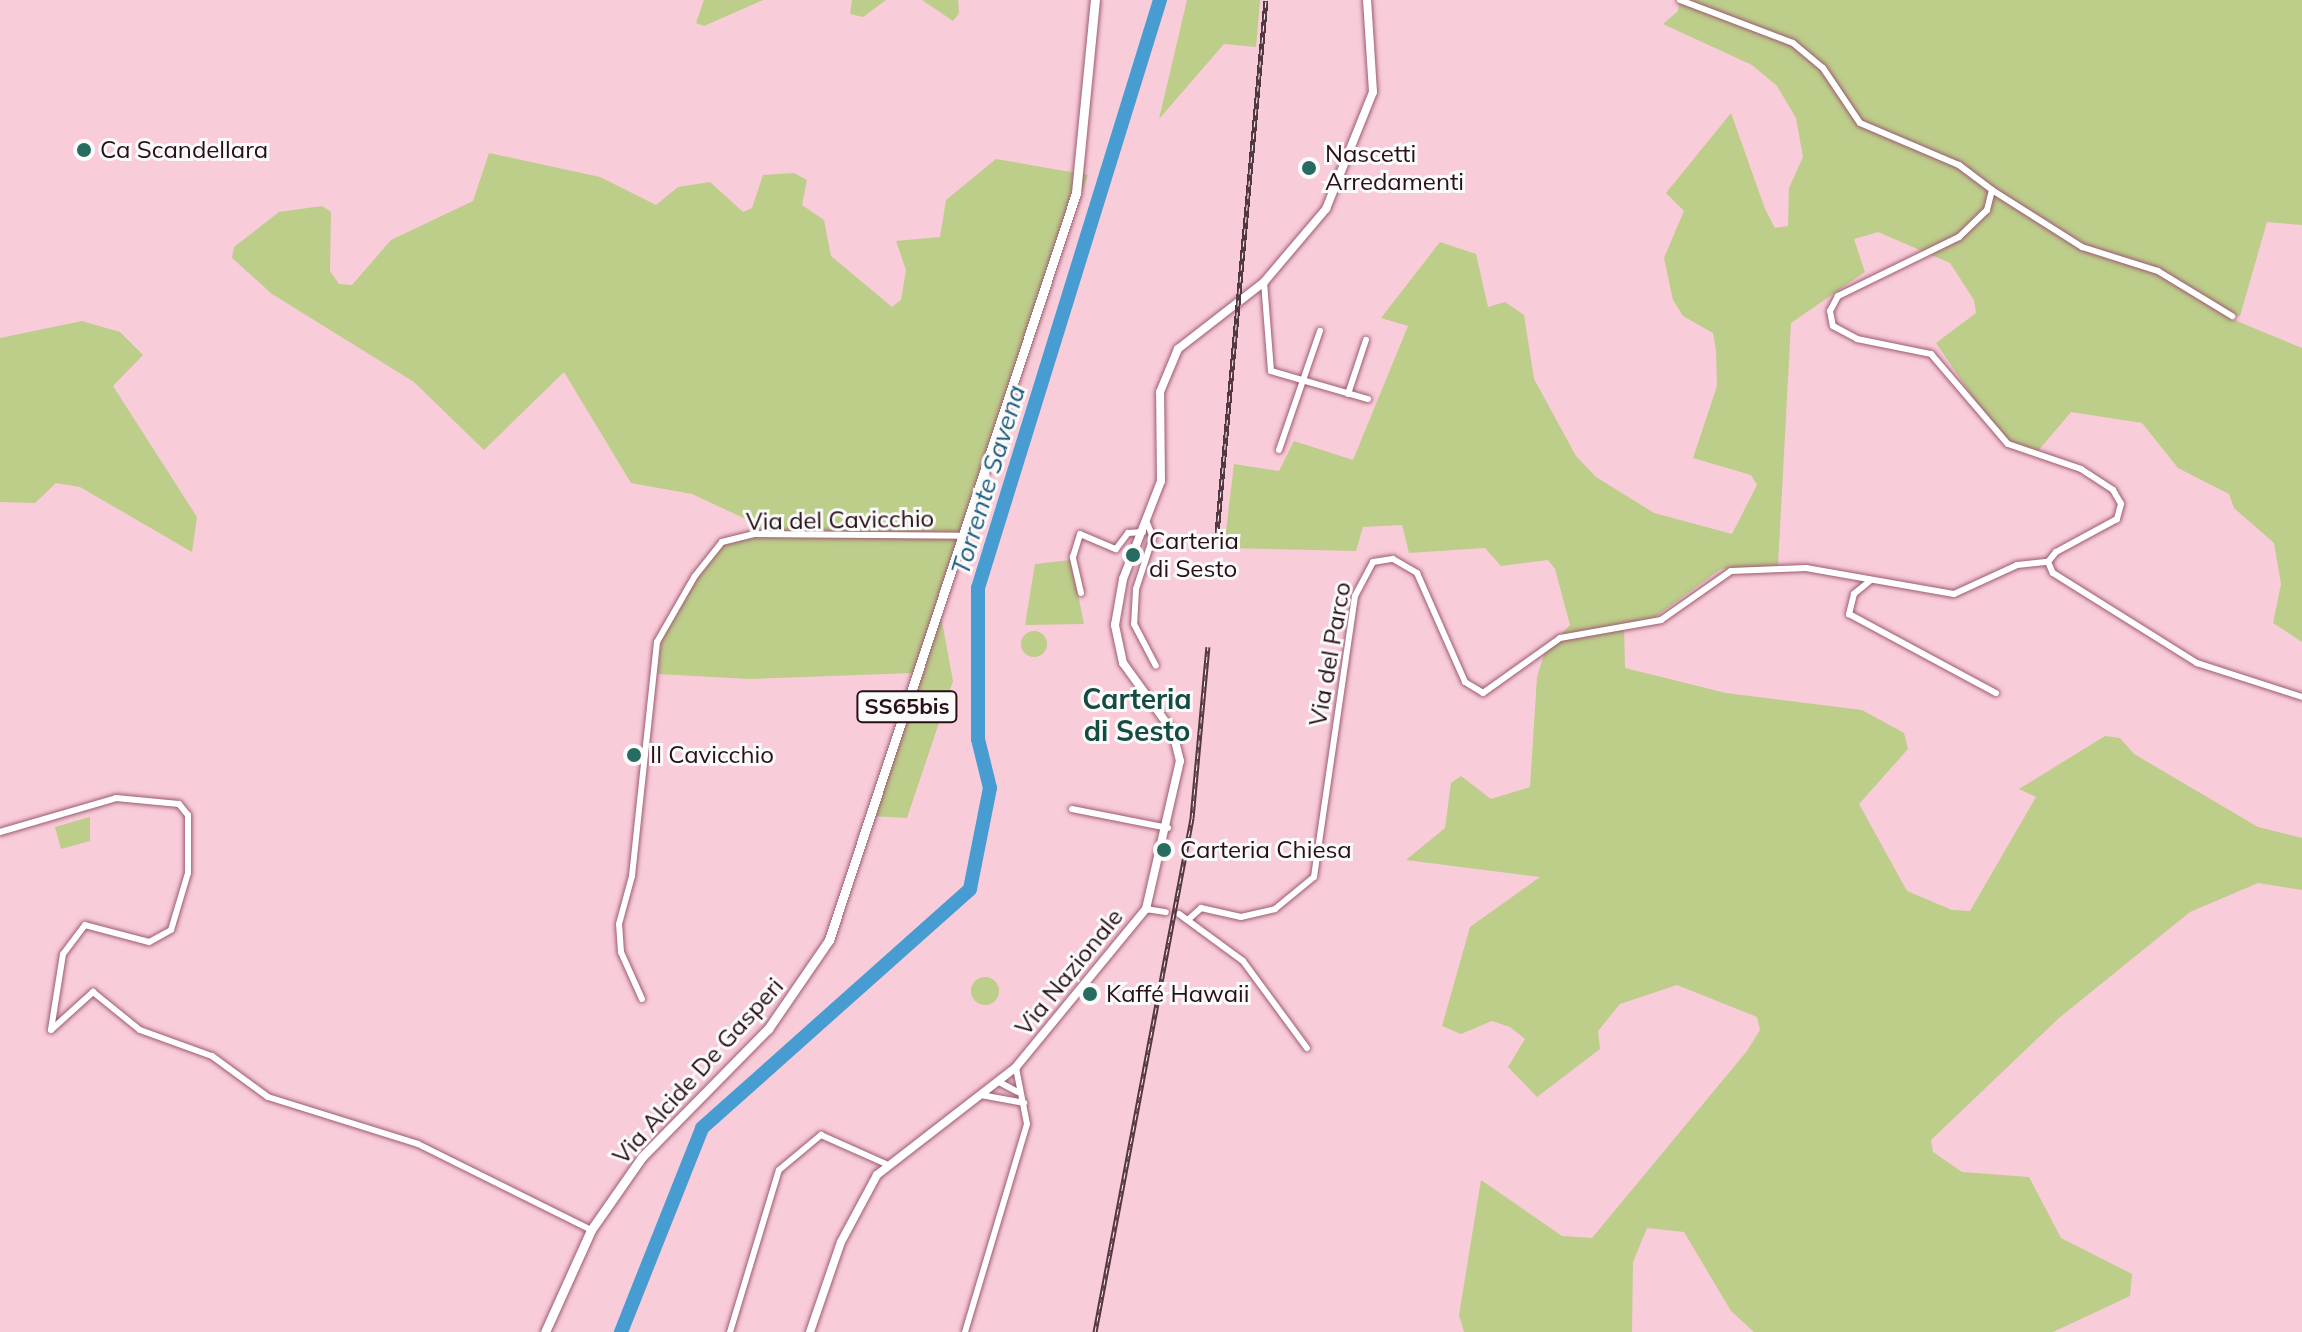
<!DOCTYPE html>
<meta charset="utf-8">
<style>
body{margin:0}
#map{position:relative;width:2302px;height:1332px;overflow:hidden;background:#f9ccd9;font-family:Mulish,sans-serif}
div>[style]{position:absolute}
.green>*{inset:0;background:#bdcd8a}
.round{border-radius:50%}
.river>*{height:14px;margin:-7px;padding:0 7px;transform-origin:7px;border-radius:7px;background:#479cd2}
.roads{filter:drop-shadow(0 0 2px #9d5b71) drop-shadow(0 0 2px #9d5b71)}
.minor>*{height:6px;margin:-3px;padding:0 3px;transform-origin:3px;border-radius:3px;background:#fff}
.secondary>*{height:8px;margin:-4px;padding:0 4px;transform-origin:4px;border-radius:4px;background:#fff}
.primary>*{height:9px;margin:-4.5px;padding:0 4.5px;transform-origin:4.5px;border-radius:4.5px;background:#fff}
.rail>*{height:5px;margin-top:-2.5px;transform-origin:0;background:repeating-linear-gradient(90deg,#fbfbfb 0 6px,#553741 0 12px);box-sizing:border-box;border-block:2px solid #553741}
.dots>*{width:22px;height:22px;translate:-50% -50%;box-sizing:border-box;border:4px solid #fbfbfb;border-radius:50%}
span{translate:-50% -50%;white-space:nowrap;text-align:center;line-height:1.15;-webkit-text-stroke:6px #fbfbfb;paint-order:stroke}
.shield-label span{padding:2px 6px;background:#fbfbfb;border:2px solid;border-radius:6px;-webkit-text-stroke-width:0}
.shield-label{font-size:22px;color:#290f18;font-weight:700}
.poi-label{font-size:24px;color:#290f18}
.left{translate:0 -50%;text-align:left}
.street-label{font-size:24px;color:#290f18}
.water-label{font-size:26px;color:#1e5c81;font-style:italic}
.quarter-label{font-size:28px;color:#134c42;font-weight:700}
</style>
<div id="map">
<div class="green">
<i style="clip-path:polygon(704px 0,763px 0,704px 26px,696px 23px)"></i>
<i style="clip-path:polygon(852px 0,886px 0,863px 17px,850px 14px)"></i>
<i style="clip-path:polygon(922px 0,958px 0,959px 13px,953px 21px)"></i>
<i style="clip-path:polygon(1187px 0,1260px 0,1256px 47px,1224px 44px,1159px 119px)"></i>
<i style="clip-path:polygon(1679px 0,2302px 0,2302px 225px,2267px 222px,2240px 316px,2227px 317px,2302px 348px,2302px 642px,2273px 623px,2281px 584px,2274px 543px,2234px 508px,2229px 494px,2178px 468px,2142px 423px,2071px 412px,2037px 452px,1999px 436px,1936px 343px,1976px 313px,1974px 300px,1950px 263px,1878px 232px,1854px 239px,1865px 272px,1791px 323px,1778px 565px,1721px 569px,1655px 617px,1624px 624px,1625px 668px,1726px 693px,1862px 710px,1904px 733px,1908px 749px,1859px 804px,1907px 891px,1952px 910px,1970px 911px,2036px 797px,2019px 789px,2105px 736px,2120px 738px,2134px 754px,2258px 827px,2302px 838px,2302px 890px,2258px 883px,2190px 912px,2059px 1018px,1931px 1140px,1933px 1152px,1962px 1172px,2029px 1177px,2061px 1238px,2132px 1274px,2130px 1296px,2053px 1332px,1754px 1332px,1731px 1311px,1684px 1232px,1647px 1228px,1633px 1262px,1632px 1332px,1464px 1332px,1459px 1315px,1481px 1180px,1562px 1236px,1592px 1238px,1747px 1051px,1760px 1030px,1757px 1017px,1677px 985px,1620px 1004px,1598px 1031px,1600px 1049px,1537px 1097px,1508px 1067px,1525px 1039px,1510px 1027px,1492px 1021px,1461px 1034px,1442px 1026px,1470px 927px,1540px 877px,1406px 860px,1445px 828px,1451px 783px,1461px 776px,1491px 799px,1530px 787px,1537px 677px,1545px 651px,1570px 625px,1555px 569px,1548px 560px,1501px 566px,1485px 548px,1409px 553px,1402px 525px,1363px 527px,1356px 551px,1224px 548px,1234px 464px,1279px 471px,1294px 441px,1353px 460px,1408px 326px,1381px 318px,1440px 242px,1476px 254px,1488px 307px,1505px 302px,1524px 315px,1534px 379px,1576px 456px,1596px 477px,1654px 513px,1732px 534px,1757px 485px,1751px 475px,1693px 458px,1717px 386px,1716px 350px,1713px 333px,1683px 316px,1673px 300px,1664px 258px,1684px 211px,1666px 193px,1731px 113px,1765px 209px,1775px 228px,1788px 226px,1789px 188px,1803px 157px,1796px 118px,1777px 86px,1752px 65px,1663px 24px,1678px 11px)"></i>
<i style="clip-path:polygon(489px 153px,600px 177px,656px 205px,678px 187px,710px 182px,743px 212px,752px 208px,763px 175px,794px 173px,807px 180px,802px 205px,824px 220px,831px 256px,892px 307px,901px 300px,906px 270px,896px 241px,940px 237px,946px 200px,996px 159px,1088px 175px,940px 611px,953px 681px,907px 818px,870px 816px,913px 673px,749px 679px,658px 674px,662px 631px,710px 552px,761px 526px,692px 494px,631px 483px,564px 372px,484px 450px,414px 382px,272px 294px,232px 258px,234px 247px,279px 212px,322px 206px,331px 212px,330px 271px,339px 284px,352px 285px,391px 240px,473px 201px)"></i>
<i style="clip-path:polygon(82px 321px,120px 332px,143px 355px,113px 386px,197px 517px,192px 552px,80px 487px,56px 483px,35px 503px,0 502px,0 338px)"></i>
<i style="clip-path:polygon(1071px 560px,1084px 624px,1025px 625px,1035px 564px)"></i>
<i class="round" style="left:1021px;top:631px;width:26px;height:26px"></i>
<i style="clip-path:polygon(90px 817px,90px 841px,61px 849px,55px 827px)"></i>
<i class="round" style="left:971px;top:977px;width:28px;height:28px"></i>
</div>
<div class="river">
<i style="left:621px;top:1332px;width:219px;rotate:-68.3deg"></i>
<i style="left:702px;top:1128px;width:359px;rotate:-41.7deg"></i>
<i style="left:970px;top:889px;width:103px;rotate:-78.8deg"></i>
<i style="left:990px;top:788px;width:50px;rotate:-103.8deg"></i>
<i style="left:978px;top:739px;width:151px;rotate:-90deg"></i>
<i style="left:978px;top:588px;width:616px;rotate:-72.8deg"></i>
</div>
<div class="roads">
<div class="minor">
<i style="left:1680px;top:0;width:121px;rotate:20.8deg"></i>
<i style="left:1793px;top:43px;width:39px;rotate:40deg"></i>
<i style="left:1823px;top:68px;width:66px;rotate:56.1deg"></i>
<i style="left:1860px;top:123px;width:108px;rotate:23deg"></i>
<i style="left:1959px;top:165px;width:41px;rotate:37.1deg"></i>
<i style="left:1992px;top:190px;width:21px;rotate:104deg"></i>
<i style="left:1987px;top:210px;width:39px;rotate:136deg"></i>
<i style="left:1959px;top:237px;width:135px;rotate:154deg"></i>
<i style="left:1838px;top:296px;width:17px;rotate:118deg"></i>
<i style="left:1830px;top:311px;width:15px;rotate:79deg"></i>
<i style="left:1833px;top:326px;width:27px;rotate:28deg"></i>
<i style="left:1857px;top:339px;width:76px;rotate:11.5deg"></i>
<i style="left:1931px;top:354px;width:118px;rotate:49.5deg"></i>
<i style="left:2008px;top:444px;width:77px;rotate:18.9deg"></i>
<i style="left:2081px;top:469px;width:38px;rotate:33deg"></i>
<i style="left:2113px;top:490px;width:16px;rotate:60deg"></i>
<i style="left:2121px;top:504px;width:16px;rotate:105deg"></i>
<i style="left:2117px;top:519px;width:69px;rotate:151.6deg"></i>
<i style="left:2056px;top:552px;width:13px;rotate:129deg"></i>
<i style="left:2048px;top:562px;width:12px;rotate:66deg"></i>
<i style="left:2053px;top:573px;width:170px;rotate:32deg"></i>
<i style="left:2197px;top:663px;width:110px;rotate:17.9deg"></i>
<i style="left:1992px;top:190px;width:107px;rotate:32.3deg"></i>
<i style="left:2082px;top:247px;width:80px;rotate:17.5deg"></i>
<i style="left:2158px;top:271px;width:87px;rotate:31.3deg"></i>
<i style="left:1264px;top:282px;width:89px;rotate:85.5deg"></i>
<i style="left:1271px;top:371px;width:101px;rotate:16.1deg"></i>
<i style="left:1348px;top:394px;width:57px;rotate:-71.6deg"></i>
<i style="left:1279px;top:450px;width:126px;rotate:-71deg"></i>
<i style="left:1147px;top:523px;width:15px;rotate:67deg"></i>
<i style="left:1153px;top:537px;width:55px;rotate:108.1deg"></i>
<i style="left:1136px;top:589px;width:35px;rotate:93deg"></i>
<i style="left:1134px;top:624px;width:47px;rotate:62.4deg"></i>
<i style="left:1871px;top:580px;width:22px;rotate:141deg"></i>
<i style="left:1854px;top:594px;width:21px;rotate:104deg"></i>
<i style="left:1849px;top:614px;width:167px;rotate:28.3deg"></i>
<i style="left:1081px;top:593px;width:37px;rotate:-103deg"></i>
<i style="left:1073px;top:557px;width:24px;rotate:-73deg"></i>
<i style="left:1080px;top:534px;width:39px;rotate:23deg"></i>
<i style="left:1116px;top:549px;width:20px;rotate:-53deg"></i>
<i style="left:1128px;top:533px;width:15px;rotate:-4deg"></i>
<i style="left:1072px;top:809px;width:98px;rotate:11.2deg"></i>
<i style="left:0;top:832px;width:121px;rotate:-16.3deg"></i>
<i style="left:116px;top:798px;width:63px;rotate:5.4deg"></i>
<i style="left:179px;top:804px;width:14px;rotate:51deg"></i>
<i style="left:188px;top:815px;width:58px;rotate:90deg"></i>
<i style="left:188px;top:873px;width:59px;rotate:106.6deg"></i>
<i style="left:171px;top:930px;width:25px;rotate:151deg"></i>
<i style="left:149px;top:942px;width:66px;rotate:-165.1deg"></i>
<i style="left:85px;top:925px;width:36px;rotate:127deg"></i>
<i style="left:63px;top:954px;width:77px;rotate:99deg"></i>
<i style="left:51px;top:1030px;width:57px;rotate:-42.1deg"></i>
<i style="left:93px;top:992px;width:60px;rotate:39deg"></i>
<i style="left:140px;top:1030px;width:77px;rotate:19.9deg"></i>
<i style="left:212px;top:1056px;width:69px;rotate:36.2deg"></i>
<i style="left:268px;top:1097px;width:157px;rotate:17.4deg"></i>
<i style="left:418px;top:1144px;width:193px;rotate:26.4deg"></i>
<i style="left:1146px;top:909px;width:20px;rotate:9deg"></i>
<i style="left:1179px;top:914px;width:79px;rotate:36.3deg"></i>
<i style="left:1243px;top:961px;width:108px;rotate:53.7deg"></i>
<i style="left:1190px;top:918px;width:15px;rotate:-42deg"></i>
<i style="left:1201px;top:908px;width:41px;rotate:12.7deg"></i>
<i style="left:1241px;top:917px;width:35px;rotate:-13deg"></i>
<i style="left:1275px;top:909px;width:50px;rotate:-39.4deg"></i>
<i style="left:1314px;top:877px;width:284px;rotate:-81.7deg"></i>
<i style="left:1355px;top:596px;width:38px;rotate:-62deg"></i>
<i style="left:1373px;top:562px;width:20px;rotate:-9deg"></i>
<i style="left:1393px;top:559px;width:28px;rotate:30deg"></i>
<i style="left:1417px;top:573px;width:119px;rotate:66.2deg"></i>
<i style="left:1465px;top:682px;width:21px;rotate:31deg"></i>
<i style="left:1483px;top:693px;width:95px;rotate:-35.5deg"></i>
<i style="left:1560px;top:638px;width:103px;rotate:-10.1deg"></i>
<i style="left:1661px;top:620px;width:85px;rotate:-35deg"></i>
<i style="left:1731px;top:571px;width:75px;rotate:-2.3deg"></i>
<i style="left:1806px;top:568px;width:150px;rotate:10deg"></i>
<i style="left:1954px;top:594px;width:69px;rotate:-24.7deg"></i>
<i style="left:2017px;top:565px;width:31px;rotate:-6deg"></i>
<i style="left:642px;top:999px;width:51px;rotate:-114.1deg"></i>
<i style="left:621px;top:952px;width:28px;rotate:-94deg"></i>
<i style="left:619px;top:924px;width:50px;rotate:-74.8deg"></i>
<i style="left:632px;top:876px;width:235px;rotate:-83.9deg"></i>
<i style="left:657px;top:642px;width:76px;rotate:-60.1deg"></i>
<i style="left:695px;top:576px;width:43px;rotate:-51.5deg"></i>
<i style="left:722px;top:542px;width:33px;rotate:-14deg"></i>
<i style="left:754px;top:534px;width:209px;rotate:0.5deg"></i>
<i style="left:999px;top:1082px;width:21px;rotate:28deg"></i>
<i style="left:981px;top:1095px;width:44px;rotate:10.5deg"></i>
<i style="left:730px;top:1332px;width:169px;rotate:-73.2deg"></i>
<i style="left:779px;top:1170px;width:55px;rotate:-39.8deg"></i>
<i style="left:821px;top:1135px;width:71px;rotate:24deg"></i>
<i style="left:965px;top:1332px;width:217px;rotate:-73.4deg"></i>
<i style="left:1027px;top:1124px;width:57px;rotate:-101.1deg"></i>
</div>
<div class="secondary">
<i style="left:810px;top:1332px;width:95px;rotate:-71deg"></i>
<i style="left:841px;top:1242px;width:76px;rotate:-61.8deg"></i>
<i style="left:877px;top:1175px;width:176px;rotate:-37.8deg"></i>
<i style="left:1016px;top:1067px;width:205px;rotate:-50.6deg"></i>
<i style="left:1146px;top:909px;width:152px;rotate:-77.1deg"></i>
<i style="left:1180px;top:761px;width:30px;rotate:-104deg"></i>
<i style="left:1173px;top:732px;width:85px;rotate:-125.9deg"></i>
<i style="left:1123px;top:663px;width:39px;rotate:-102deg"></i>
<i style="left:1115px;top:625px;width:47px;rotate:-80.1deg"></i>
<i style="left:1123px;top:579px;width:105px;rotate:-68.8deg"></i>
<i style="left:1161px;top:481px;width:89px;rotate:-90.6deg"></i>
<i style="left:1160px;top:392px;width:47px;rotate:-67.3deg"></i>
<i style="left:1178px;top:349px;width:109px;rotate:-37.9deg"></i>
<i style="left:1264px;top:282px;width:96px;rotate:-49.7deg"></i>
<i style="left:1326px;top:209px;width:126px;rotate:-68.1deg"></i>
<i style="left:1373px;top:92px;width:92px;rotate:-93.7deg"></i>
</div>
<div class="primary">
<i style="left:545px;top:1332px;width:112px;rotate:-65.7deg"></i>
<i style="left:591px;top:1230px;width:89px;rotate:-55.1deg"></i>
<i style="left:642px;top:1157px;width:180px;rotate:-45.5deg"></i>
<i style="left:768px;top:1029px;width:108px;rotate:-55.6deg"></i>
<i style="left:829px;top:940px;width:787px;rotate:-71.7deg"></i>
<i style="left:1076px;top:193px;width:194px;rotate:-84.4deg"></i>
</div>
</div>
<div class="rail">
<i style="left:1217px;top:533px;width:535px;rotate:-84.75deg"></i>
<i style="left:1095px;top:1332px;width:523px;rotate:-79.31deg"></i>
<i style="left:1192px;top:818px;width:172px;rotate:-84.7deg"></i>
</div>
<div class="dots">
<i style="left:84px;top:150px;background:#276c60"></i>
<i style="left:1309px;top:168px;background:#276c60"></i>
<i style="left:1133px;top:555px;background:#276c60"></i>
<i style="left:634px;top:755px;background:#276c60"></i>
<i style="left:1164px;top:850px;background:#276c60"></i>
<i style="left:1090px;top:994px;background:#276c60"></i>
</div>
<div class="shield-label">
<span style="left:907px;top:707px">SS65bis</span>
</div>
<div class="poi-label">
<span class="left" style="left:100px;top:150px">Ca Scandellara</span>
<span class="left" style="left:1325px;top:168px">Nascetti<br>Arredamenti</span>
<span class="left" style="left:1149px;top:555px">Carteria<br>di Sesto</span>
<span class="left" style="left:650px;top:755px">Il Cavicchio</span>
<span class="left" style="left:1180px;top:850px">Carteria Chiesa</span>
<span class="left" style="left:1106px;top:994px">Kaffé Hawaii</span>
</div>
<div class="street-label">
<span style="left:840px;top:520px;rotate:-1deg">Via del Cavicchio</span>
<span style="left:1330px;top:654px;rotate:-80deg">Via del Parco</span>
<span style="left:1069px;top:972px;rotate:-51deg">Via Nazionale</span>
<span style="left:698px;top:1071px;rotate:-48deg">Via Alcide De Gasperi</span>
</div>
<div class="water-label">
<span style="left:988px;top:480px;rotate:-73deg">Torrente Savena</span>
</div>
<div class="quarter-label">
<span style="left:1137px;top:715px">Carteria<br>di Sesto</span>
</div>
</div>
